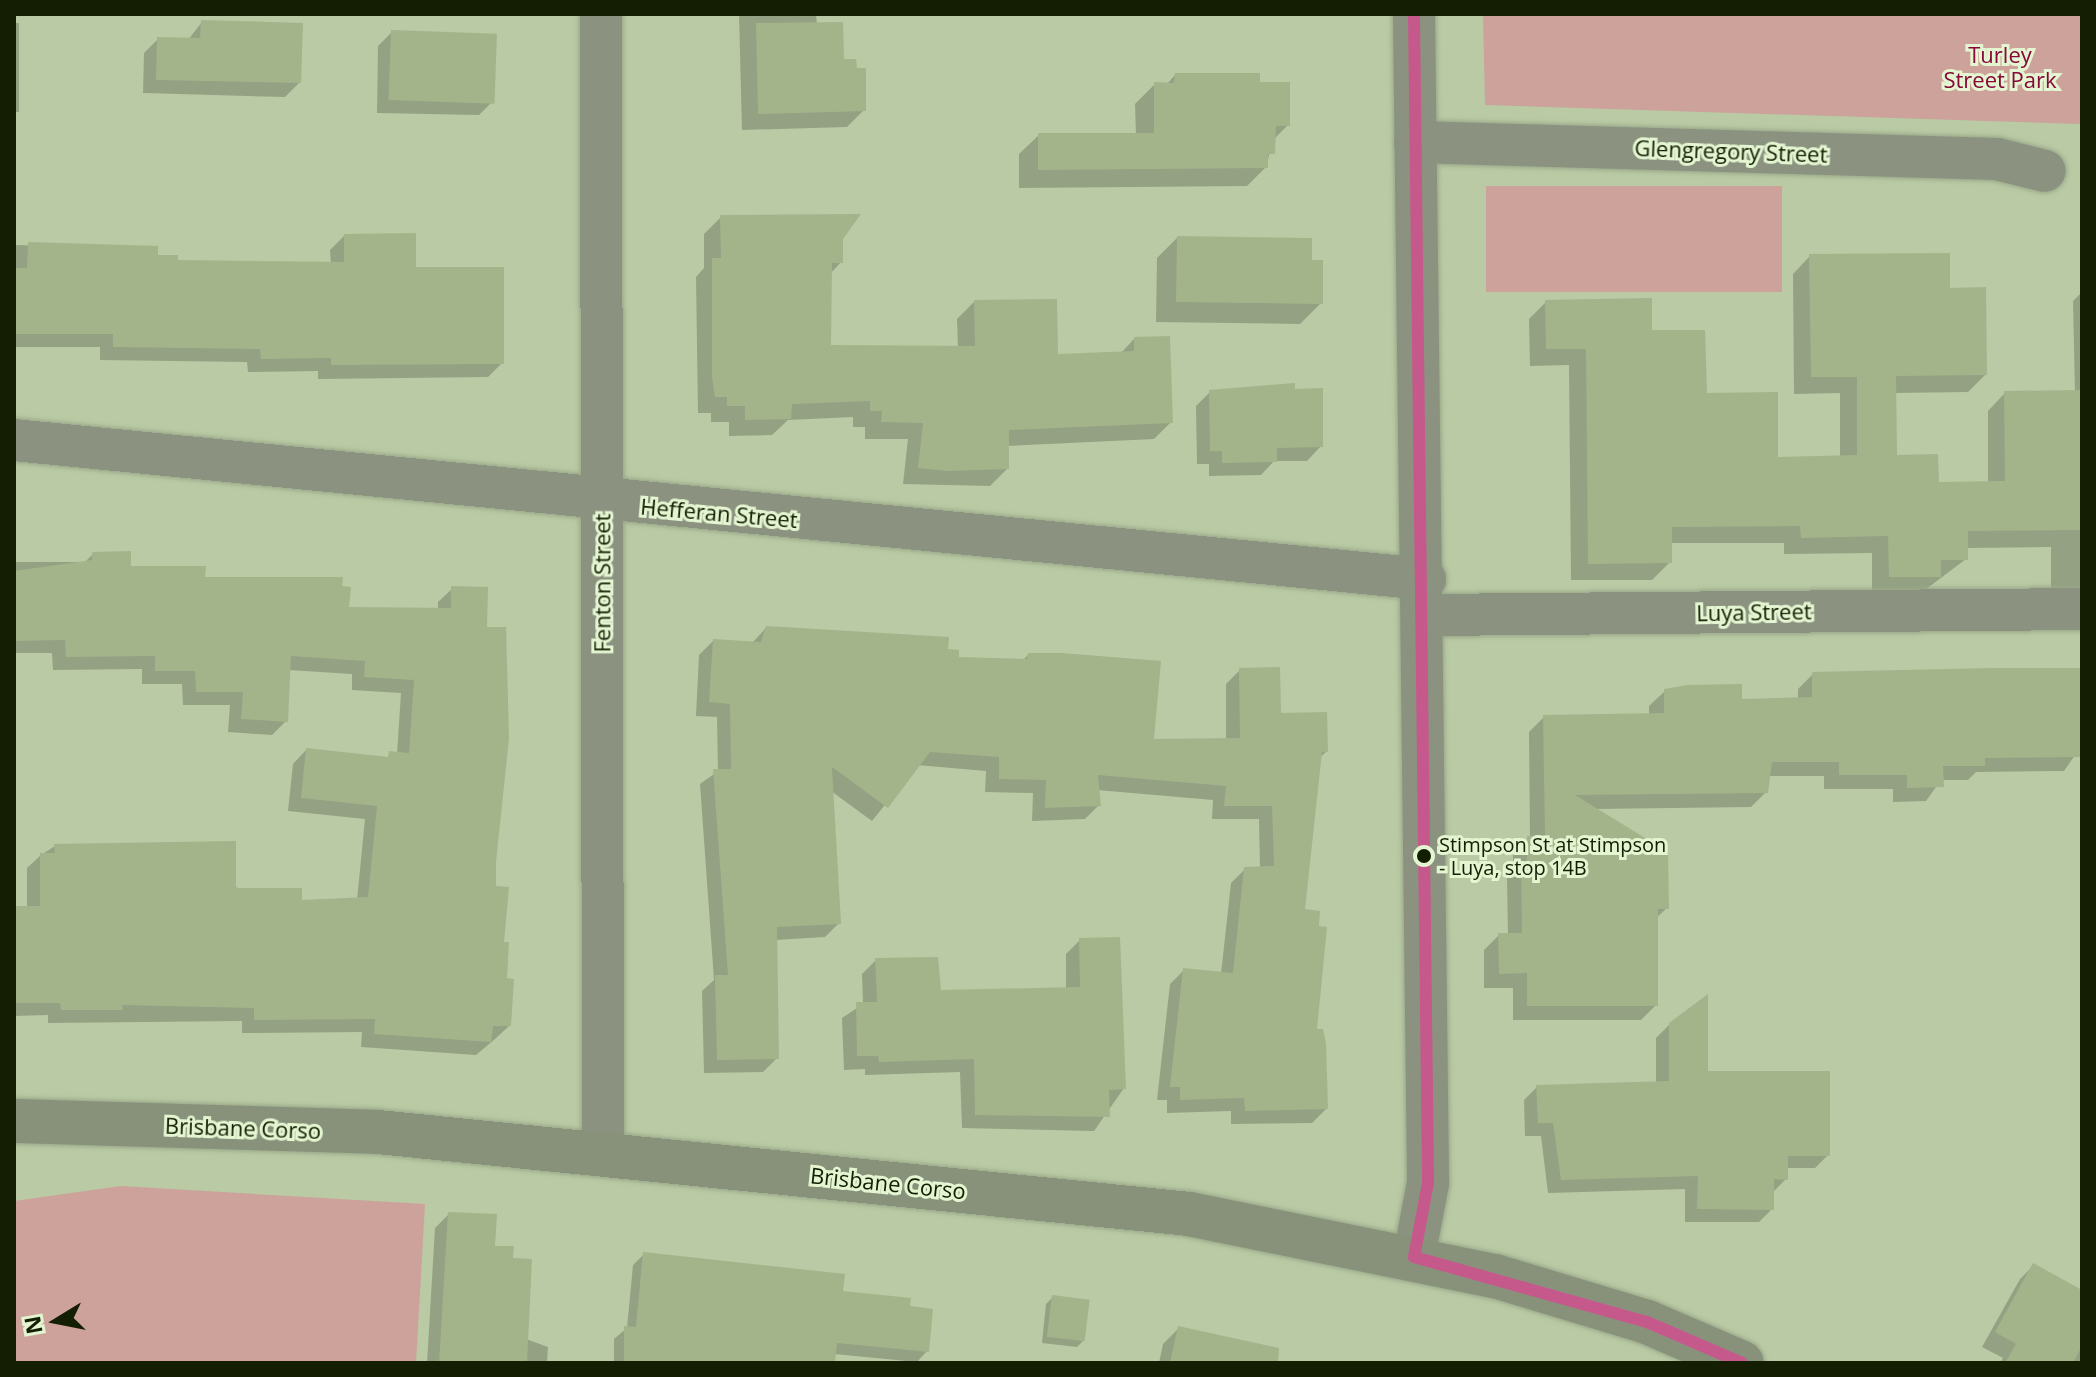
<!DOCTYPE html>
<style>
body{margin:0}
#map{position:relative;width:2096px;height:1377px;overflow:hidden;background:#b9caa4;font-family:"Open Sans",sans-serif}
div>[style]{position:absolute}
.green>*{inset:0;background:#cca29b;transform-origin:0 0}
.shadow>*{inset:0;background:#0003;transform-origin:0 0}
.building>*{inset:0;background:#a3b48b;transform-origin:0 0}
.roads{filter:drop-shadow(0 0 2px #9aa88a) drop-shadow(0 0 2px #9aa88a)}
.street>*{height:42px;margin:-21px;padding:0 21px;transform-origin:21px;border-radius:21px;background:#8b9380}
.secondary>*{height:44px;margin:-22px;padding:0 22px;transform-origin:22px;border-radius:22px;background:#88927b}
.bus-1>*{height:12px;margin:-6px;padding:0 6px;transform-origin:6px;border-radius:6px;background:#c5598c}
.dots>*{width:22px;height:22px;translate:-50% -50%;box-sizing:border-box;border:4px solid #e4f5d2;border-radius:50%}
span{translate:-50% -50%;white-space:nowrap;text-align:center;line-height:1.15;-webkit-text-stroke:6px #e4f5d2;paint-order:stroke}
.bus-label{font-size:20px;color:#141e03}
.left{translate:0 -50%;text-align:left}
.park-label{font-size:22px;color:#860938}
.street-label{font-size:22px;color:#141e03}
.frame{position:absolute;inset:0;border:16px solid #141e03;pointer-events:none}
.north{position:absolute;left:16px;top:1281px;width:80px;height:80px;-webkit-text-stroke:6px #e4f5d2;paint-order:stroke;rotate:260deg;font-size:22px;font-weight:700;line-height:32px;text-align:center;color:#141e03}
.north::after{content:'';display:block;margin:auto;width:28px;height:36px;background:#141e03;clip-path:polygon(50% 0,100% 100%,50% 72%,0 100%)}
</style>
<div id="map">
<div class="green">
<i style="clip-path:polygon(1483px 14px,2082px 14px,2082px 124px,1485px 105px)"></i>
<i style="left:1486px;top:186px;width:296px;height:106px"></i>
<i style="clip-path:polygon(121px 1186px,425px 1204px,416px 1363px,14px 1363px,14px 1201px)"></i>
</div>
<div class="shadow">
<i style="clip-path:polygon(739px 14px,816px 14px,817px 24px,842px 61px,864px 110px,847px 127px,742px 130px)"></i>
<i style="clip-path:polygon(202px 22px,299px 83px,285px 97px,143px 93px,144px 53px,158px 39px,188px 40px)"></i>
<i style="left:14px;top:23px;width:5px;height:89px"></i>
<i style="clip-path:polygon(392px 32px,493px 101px,479px 115px,377px 113px,378px 46px)"></i>
<i style="clip-path:polygon(1175px 75px,1258px 84px,1288px 125px,1273px 140px,1266px 167px,1247px 186px,1019px 188px,1019px 154px,1039px 135px,1136px 135px,1135px 104px,1155px 84px,1166px 85px)"></i>
<i style="clip-path:polygon(721px 217px,841px 239px,841px 262px,830px 274px,829px 347px,958px 348px,957px 319px,974px 302px,1056px 356px,1120px 354px,1134px 339px,1171px 422px,1154px 439px,1007px 446px,1007px 469px,990px 486px,903px 484px,908px 439px,865px 439px,865px 427px,853px 427px,853px 417px,788px 420px,772px 435px,729px 436px,729px 422px,711px 422px,711px 413px,698px 413px,696px 277px,704px 268px,704px 234px)"></i>
<i style="clip-path:polygon(344px 236px,414px 269px,502px 363px,488px 377px,318px 379px,318px 371px,248px 372px,247px 362px,100px 360px,100px 347px,14px 347px,14px 245px,156px 248px,156px 257px,176px 262px,331px 264px,330px 250px)"></i>
<i style="clip-path:polygon(1177px 238px,1310px 262px,1321px 303px,1300px 324px,1156px 322px,1157px 258px)"></i>
<i style="clip-path:polygon(1810px 256px,1948px 290px,1985px 375px,1968px 392px,1894px 393px,1896px 457px,1937px 484px,1988px 484px,1988px 411px,2005px 393px,2075px 392px,2073px 301px,2082px 292px,2082px 590px,2051px 590px,2051px 547px,1966px 548px,1966px 559px,1921px 593px,1872px 594px,1872px 553px,1784px 554px,1784px 543px,1670px 543px,1670px 562px,1652px 580px,1571px 580px,1569px 365px,1530px 366px,1529px 319px,1546px 302px,1650px 332px,1705px 395px,1776px 459px,1840px 458px,1840px 393px,1794px 394px,1793px 274px)"></i>
<i style="clip-path:polygon(1210px 392px,1321px 446px,1307px 461px,1274px 461px,1261px 475px,1209px 476px,1209px 464px,1197px 464px,1196px 406px)"></i>
<i style="clip-path:polygon(93px 554px,129px 568px,203px 579px,340px 588px,347px 609px,438px 610px,438px 602px,452px 589px,502px 944px,509px 1026px,495px 1039px,476px 1055px,361px 1047px,362px 1032px,242px 1033px,242px 1021px,48px 1023px,48px 1015px,14px 1016px,14px 908px,27px 908px,27px 868px,41px 855px,55px 846px,300px 902px,357px 900px,365px 819px,288px 811px,293px 764px,306px 750px,385px 758px,397px 754px,401px 693px,352px 690px,352px 674px,289px 670px,286px 721px,272px 735px,228px 732px,230px 705px,183px 705px,182px 684px,142px 684px,142px 669px,53px 670px,52px 653px,14px 653px,14px 562px,85px 562px)"></i>
<i style="clip-path:polygon(766px 628px,946px 651px,957px 659px,1022px 661px,1028px 655px,1152px 741px,1226px 740px,1226px 684px,1240px 670px,1279px 715px,1326px 752px,1319px 758px,1303px 911px,1326px 1109px,1312px 1123px,1231px 1124px,1231px 1111px,1167px 1113px,1167px 1100px,1157px 1100px,1170px 984px,1184px 970px,1221px 974px,1231px 883px,1245px 869px,1260px 868px,1259px 819px,1212px 819px,1213px 800px,1097px 790px,1099px 805px,1085px 819px,1032px 821px,1033px 793px,985px 792px,986px 771px,917px 765px,872px 821px,831px 791px,839px 923px,825px 937px,775px 940px,777px 1058px,763px 1072px,704px 1073px,702px 991px,714px 980px,700px 784px,718px 771px,717px 717px,696px 716px,699px 655px,713px 641px,752px 643px)"></i>
<i style="clip-path:polygon(2082px 670px,2082px 745px,2064px 771px,1976px 772px,1968px 780px,1941px 780px,1926px 801px,1893px 802px,1893px 789px,1824px 789px,1824px 776px,1768px 776px,1766px 792px,1751px 807px,1594px 809px,1667px 908px,1656px 918px,1656px 1005px,1641px 1020px,1513px 1020px,1513px 988px,1484px 988px,1484px 950px,1499px 935px,1508px 935px,1507px 878px,1513px 872px,1513px 853px,1530px 838px,1529px 732px,1544px 717px,1649px 715px,1649px 706px,1665px 691px,1740px 701px,1798px 699px,1798px 689px,1813px 674px)"></i>
<i style="clip-path:polygon(1080px 940px,1124px 1088px,1094px 1131px,962px 1128px,960px 1072px,865px 1075px,865px 1069px,844px 1070px,842px 1018px,863px 1004px,862px 974px,876px 960px,939px 992px,1066px 989px,1066px 954px)"></i>
<i style="clip-path:polygon(1670px 1024px,1706px 1073px,1828px 1155px,1815px 1168px,1786px 1168px,1786px 1179px,1772px 1193px,1772px 1209px,1759px 1222px,1685px 1222px,1685px 1189px,1548px 1193px,1541px 1136px,1525px 1136px,1524px 1100px,1537px 1087px,1656px 1084px,1656px 1038px)"></i>
<i style="clip-path:polygon(449px 1214px,511px 1260px,526px 1339px,548px 1347px,547px 1363px,427px 1363px,435px 1228px)"></i>
<i style="clip-path:polygon(644px 1254px,908px 1308px,927px 1351px,917px 1362px,834px 1354px,833px 1363px,614px 1363px,614px 1339px,627px 1328px,633px 1265px)"></i>
<i style="clip-path:polygon(2034px 1265px,2082px 1292px,2082px 1363px,2000px 1363px,2003px 1358px,1982px 1347px,2020px 1279px)"></i>
<i style="clip-path:polygon(1052px 1298px,1084px 1340px,1077px 1347px,1042px 1343px,1046px 1304px)"></i>
<i style="clip-path:polygon(1179px 1328px,1231px 1363px,1159px 1363px,1163px 1344px)"></i>
</div>
<div class="building">
<i style="clip-path:polygon(201px 20px,303px 23px,301px 83px,156px 80px,157px 37px,200px 38px)"></i>
<i style="clip-path:polygon(843px 22px,844px 59px,856px 59px,857px 68px,866px 68px,866px 111px,758px 114px,756px 23px)"></i>
<i style="left:391px;top:30px;width:106px;height:70px;rotate:2deg"></i>
<i style="clip-path:polygon(1175px 73px,1260px 73px,1260px 82px,1290px 82px,1290px 126px,1276px 126px,1275px 154px,1268px 154px,1268px 168px,1038px 170px,1038px 133px,1154px 133px,1154px 82px,1174px 83px)"></i>
<i style="clip-path:polygon(861px 214px,843px 239px,843px 263px,832px 263px,831px 345px,975px 346px,974px 300px,1057px 299px,1058px 354px,1134px 351px,1134px 337px,1170px 336px,1173px 423px,1009px 430px,1009px 469px,948px 471px,918px 468px,923px 423px,881px 422px,882px 411px,870px 411px,870px 401px,792px 404px,791px 419px,745px 420px,745px 406px,727px 406px,727px 397px,715px 397px,712px 378px,712px 258px,721px 258px,720px 215px)"></i>
<i style="clip-path:polygon(416px 233px,416px 267px,504px 267px,504px 364px,331px 365px,331px 358px,261px 359px,260px 349px,113px 347px,113px 334px,14px 334px,14px 268px,27px 268px,28px 242px,158px 246px,158px 255px,178px 255px,178px 260px,344px 262px,344px 234px)"></i>
<i style="clip-path:polygon(1177px 236px,1312px 238px,1312px 260px,1323px 260px,1323px 304px,1176px 302px)"></i>
<i style="clip-path:polygon(1950px 253px,1950px 288px,1986px 287px,1987px 375px,1896px 376px,1897px 455px,1938px 454px,1939px 482px,2005px 481px,2004px 391px,2082px 390px,2082px 530px,1968px 531px,1968px 560px,1941px 560px,1941px 577px,1889px 577px,1888px 536px,1801px 538px,1800px 526px,1672px 527px,1672px 563px,1588px 564px,1586px 349px,1546px 349px,1545px 300px,1652px 298px,1652px 330px,1705px 330px,1707px 393px,1778px 392px,1778px 457px,1857px 455px,1857px 377px,1811px 377px,1809px 254px)"></i>
<i style="clip-path:polygon(1295px 383px,1295px 389px,1323px 388px,1323px 447px,1277px 448px,1277px 462px,1222px 463px,1222px 451px,1210px 451px,1209px 390px)"></i>
<i style="clip-path:polygon(131px 551px,131px 566px,206px 566px,205px 577px,343px 577px,342px 586px,351px 587px,349px 607px,451px 608px,451px 586px,488px 587px,487px 627px,506px 627px,509px 738px,496px 862px,496px 886px,509px 887px,504px 942px,509px 942px,507px 978px,514px 979px,511px 1026px,493px 1026px,491px 1042px,374px 1034px,375px 1019px,254px 1020px,254px 1008px,122px 1005px,123px 1010px,61px 1010px,60px 1003px,14px 1003px,14px 906px,40px 906px,40px 853px,55px 853px,54px 844px,236px 841px,236px 888px,302px 888px,302px 900px,368px 897px,377px 806px,301px 798px,306px 748px,388px 757px,389px 751px,409px 753px,414px 680px,364px 677px,365px 661px,291px 656px,288px 722px,241px 719px,243px 692px,196px 692px,195px 671px,155px 671px,155px 656px,66px 657px,65px 640px,14px 641px,14px 571px,92px 560px,92px 552px)"></i>
<i style="clip-path:polygon(766px 626px,949px 637px,948px 649px,959px 650px,959px 657px,1027px 659px,1028px 653px,1062px 653px,1161px 661px,1154px 739px,1240px 738px,1239px 668px,1280px 667px,1281px 713px,1327px 712px,1328px 752px,1322px 752px,1305px 909px,1320px 911px,1319px 926px,1327px 927px,1317px 1029px,1323px 1029px,1326px 1044px,1328px 1109px,1245px 1111px,1244px 1098px,1180px 1100px,1180px 1087px,1170px 1087px,1183px 968px,1233px 973px,1244px 867px,1274px 866px,1272px 806px,1224px 806px,1226px 786px,1098px 775px,1101px 806px,1045px 808px,1046px 780px,999px 779px,999px 757px,930px 752px,888px 808px,832px 767px,841px 924px,777px 927px,779px 1059px,717px 1060px,715px 975px,728px 975px,713px 769px,731px 769px,730px 704px,709px 702px,713px 639px,761px 642px)"></i>
<i style="clip-path:polygon(1993px 668px,2080px 668px,2081px 757px,1985px 758px,1985px 766px,1943px 766px,1944px 787px,1907px 788px,1907px 775px,1839px 775px,1839px 762px,1772px 762px,1768px 793px,1575px 795px,1668px 852px,1669px 909px,1658px 909px,1658px 1006px,1527px 1006px,1527px 973px,1499px 974px,1498px 933px,1522px 933px,1521px 861px,1527px 861px,1527px 836px,1545px 836px,1543px 715px,1664px 713px,1664px 689px,1688px 685px,1742px 684px,1742px 699px,1812px 697px,1812px 672px)"></i>
<i style="clip-path:polygon(1120px 937px,1126px 1089px,1109px 1090px,1110px 1117px,975px 1115px,974px 1059px,879px 1062px,878px 1056px,857px 1056px,856px 1002px,877px 1002px,875px 958px,938px 957px,941px 990px,1080px 987px,1079px 938px)"></i>
<i style="clip-path:polygon(1708px 994px,1708px 1071px,1830px 1071px,1830px 1156px,1788px 1156px,1788px 1180px,1774px 1179px,1774px 1210px,1697px 1209px,1698px 1176px,1561px 1180px,1553px 1123px,1538px 1123px,1536px 1085px,1669px 1081px,1669px 1023px)"></i>
<i style="clip-path:polygon(448px 1212px,497px 1214px,495px 1246px,514px 1246px,513px 1258px,532px 1259px,527px 1363px,439px 1363px)"></i>
<i style="clip-path:polygon(643px 1252px,845px 1274px,843px 1291px,911px 1298px,910px 1306px,933px 1309px,929px 1352px,837px 1343px,835px 1363px,624px 1363px,624px 1326px,636px 1327px)"></i>
<i style="clip-path:polygon(2033px 1263px,2082px 1290px,2082px 1346px,2073px 1363px,2005px 1363px,2016px 1344px,1995px 1332px)"></i>
<i style="left:1052px;top:1295px;width:38px;height:42px;rotate:7deg"></i>
<i style="clip-path:polygon(1178px 1326px,1279px 1348px,1278px 1363px,1170px 1363px)"></i>
</div>
<div class="roads">
<div class="street">
<i style="left:601px;top:14px;width:1138px;rotate:89.9deg"></i>
<i style="left:1414px;top:14px;width:1169px;rotate:89.31deg"></i>
<i style="left:1428px;top:1183px;width:75px;rotate:100.7deg"></i>
<i style="left:1415px;top:142px;width:582px;rotate:1.67deg"></i>
<i style="left:1997px;top:159px;width:49px;rotate:14deg"></i>
<i style="left:14px;top:440px;width:1418px;rotate:5.63deg"></i>
<i style="left:1425px;top:615px;width:657px;rotate:-0.52deg"></i>
</div>
<div class="secondary">
<i style="left:14px;top:1121px;width:364px;rotate:1.7deg"></i>
<i style="left:378px;top:1132px;width:815px;rotate:5.77deg"></i>
<i style="left:1189px;top:1214px;width:312px;rotate:11.5deg"></i>
<i style="left:1495px;top:1276px;width:159px;rotate:16.8deg"></i>
<i style="left:1647px;top:1322px;width:103px;rotate:23.3deg"></i>
</div>
</div>
<div class="bus-1">
<i style="left:1414px;top:14px;width:1169px;rotate:89.31deg"></i>
<i style="left:1428px;top:1183px;width:75px;rotate:100.7deg"></i>
<i style="left:1414px;top:1257px;width:242px;rotate:15.6deg"></i>
<i style="left:1647px;top:1322px;width:103px;rotate:23.3deg"></i>
</div>
<div class="dots">
<i style="left:1424px;top:856px;background:#141e03"></i>
</div>
<div class="bus-label">
<span class="left" style="left:1439px;top:856px">Stimpson St at Stimpson<br>- Luya, stop 14B</span>
</div>
<div class="park-label">
<span style="left:2000px;top:67px">Turley<br>Street Park</span>
</div>
<div class="street-label">
<span style="left:1731px;top:151px;rotate:2deg">Glengregory Street</span>
<span style="left:719px;top:513px;rotate:5deg">Hefferan Street</span>
<span style="left:602px;top:583px;rotate:-90deg">Fenton Street</span>
<span style="left:1754px;top:612px;rotate:-1deg">Luya Street</span>
<span style="left:243px;top:1128px;rotate:2deg">Brisbane Corso</span>
<span style="left:888px;top:1183px;rotate:6deg">Brisbane Corso</span>
</div>
<div class="frame"></div>
<div class="north">N</div>
</div>
